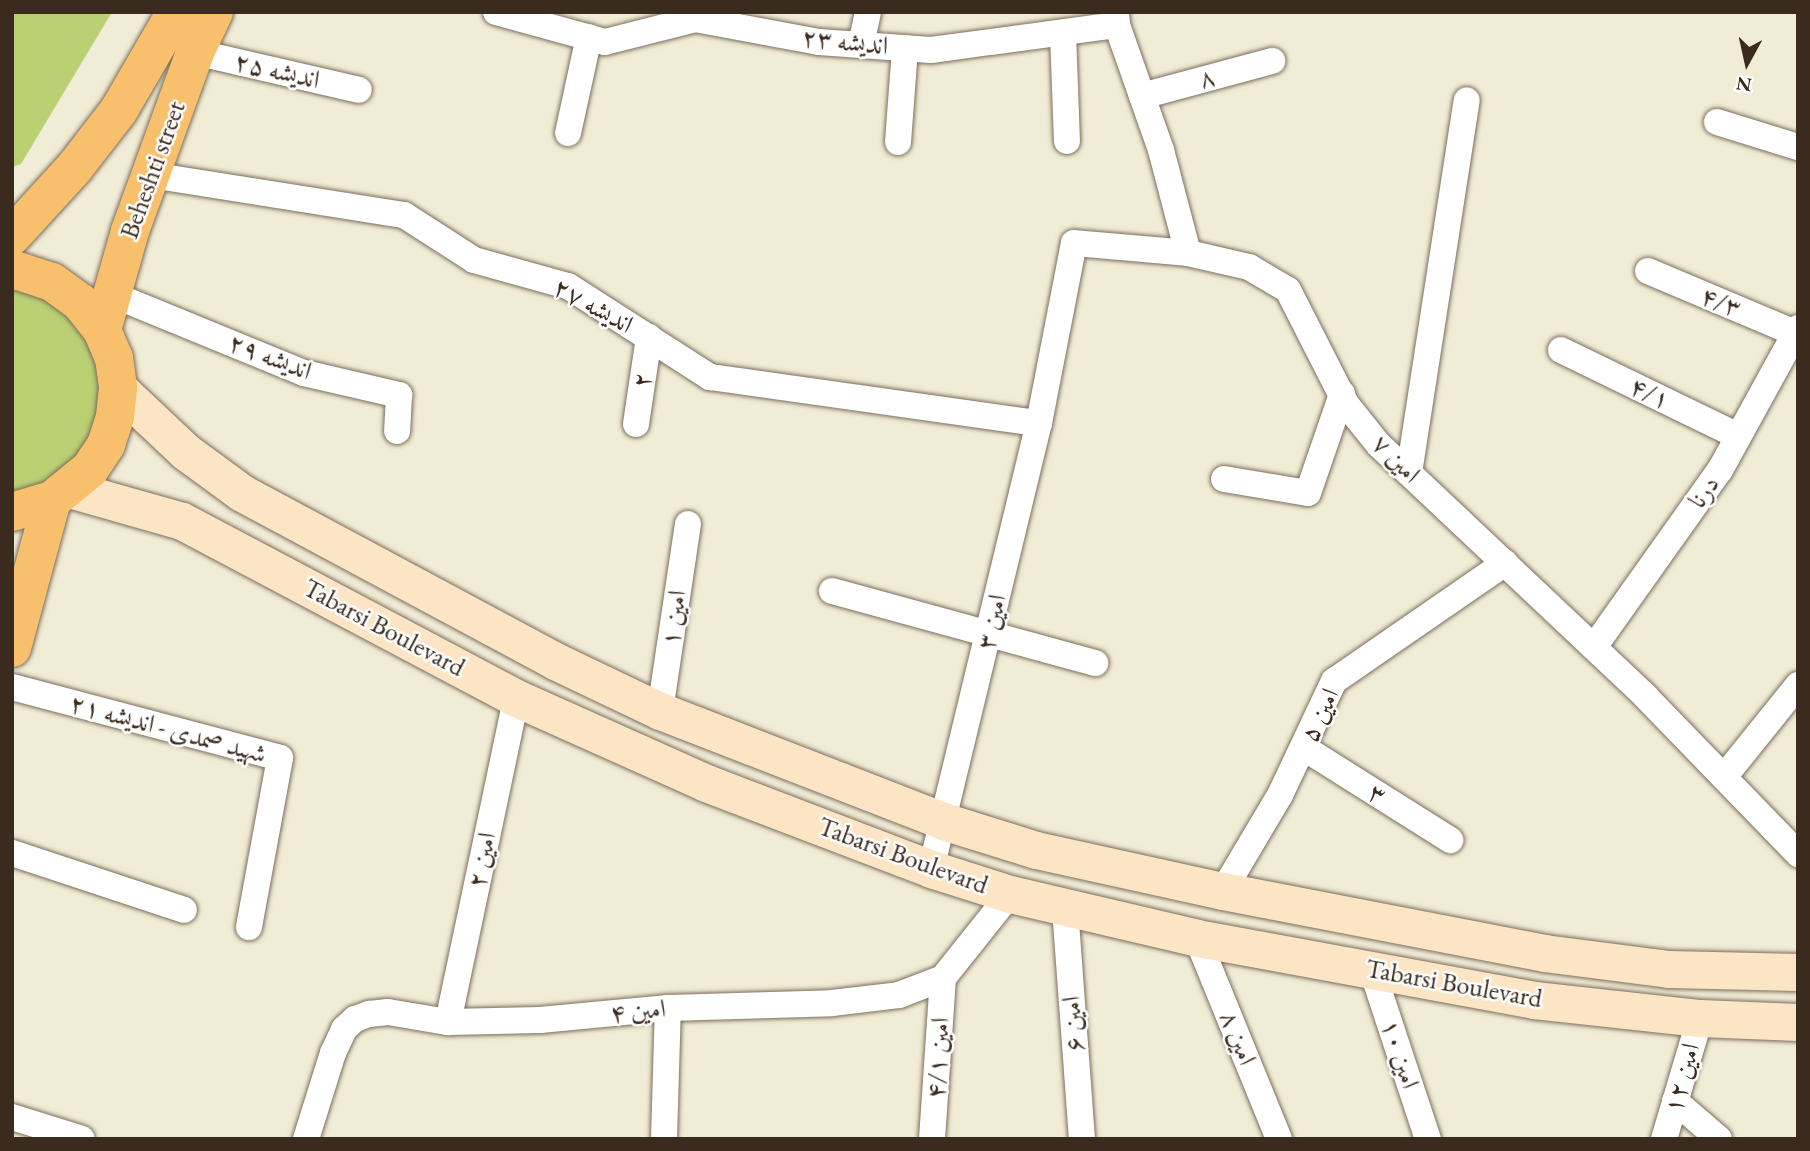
<!DOCTYPE html>
<meta charset="utf-8">
<style>
body{margin:0}
#map{position:relative;width:1810px;height:1151px;overflow:hidden;background:#f1ecd5;font-family:"EB Garamond",Amiri,serif}
div>[style]{position:absolute}
.green>*{inset:0;background:#bbcf73}
.roads{filter:drop-shadow(0 0 2px #7b6e5e) drop-shadow(0 0 2px #7b6e5e)}
.street>*{height:26px;margin:-13px;padding:0 13px;transform-origin:13px;border-radius:13px;background:#fff}
.secondary>*{height:37px;margin:-18.5px;padding:0 18.5px;transform-origin:18.5px;border-radius:18.5px;background:#fce5c4}
.primary>*{height:38px;margin:-19px;padding:0 19px;transform-origin:19px;border-radius:19px;background:#f8bf6c}
span{translate:-50% -50%;white-space:nowrap;text-align:center;line-height:1.15;-webkit-text-stroke:5px #fff;paint-order:stroke}
.street-label{font-size:26px;color:#3b2a1e}
.frame{position:absolute;inset:0;border:14px solid #3b2a1e;pointer-events:none}
.north{position:absolute;left:1712px;top:28px;width:70px;height:70px;-webkit-text-stroke:5px #fff;paint-order:stroke;rotate:188deg;font-size:19px;font-weight:700;line-height:28px;text-align:center;color:#3b2a1e}
.north::after{content:'';display:block;margin:auto;width:24px;height:32px;background:#3b2a1e;clip-path:polygon(50% 0,100% 100%,50% 72%,0 100%)}
</style>
<div id="map">
<div class="green">
<i style="clip-path:polygon(12px 12px,112px 12px,21px 164px,12px 167px)"></i>
<i style="clip-path:polygon(12px 269px,102px 330px,106px 445px,12px 512px)"></i>
</div>
<div class="roads">
<div class="street">
<i style="left:496px;top:12px;width:113px;rotate:15.4deg"></i>
<i style="left:605px;top:42px;width:93px;rotate:-14.3deg"></i>
<i style="left:695px;top:19px;width:126px;rotate:10.5deg"></i>
<i style="left:819px;top:42px;width:112px;rotate:4.1deg"></i>
<i style="left:931px;top:50px;width:188px;rotate:-7.7deg"></i>
<i style="left:1116px;top:12px;width:13px;rotate:86deg"></i>
<i style="left:1117px;top:25px;width:133px;rotate:70.6deg"></i>
<i style="left:1161px;top:150px;width:106px;rotate:75.3deg"></i>
<i style="left:1188px;top:253px;width:63px;rotate:12.9deg"></i>
<i style="left:1249px;top:267px;width:45px;rotate:30.5deg"></i>
<i style="left:1288px;top:290px;width:128px;rotate:63deg"></i>
<i style="left:1346px;top:404px;width:53px;rotate:51.2deg"></i>
<i style="left:1379px;top:445px;width:367px;rotate:43.3deg"></i>
<i style="left:1646px;top:697px;width:219px;rotate:45.9deg"></i>
<i style="left:1063px;top:33px;width:108px;rotate:87.9deg"></i>
<i style="left:861px;top:45px;width:34px;rotate:-78deg"></i>
<i style="left:195px;top:52px;width:168px;rotate:13deg"></i>
<i style="left:1142px;top:96px;width:135px;rotate:-15.1deg"></i>
<i style="left:1717px;top:122px;width:85px;rotate:17.2deg"></i>
<i style="left:568px;top:133px;width:98px;rotate:-77.7deg"></i>
<i style="left:898px;top:142px;width:94px;rotate:-85.7deg"></i>
<i style="left:151px;top:175px;width:256px;rotate:9deg"></i>
<i style="left:404px;top:215px;width:83px;rotate:32.7deg"></i>
<i style="left:474px;top:260px;width:98px;rotate:15.5deg"></i>
<i style="left:568px;top:286px;width:169px;rotate:32.7deg"></i>
<i style="left:710px;top:377px;width:332px;rotate:8deg"></i>
<i style="left:1648px;top:271px;width:160px;rotate:22.9deg"></i>
<i style="left:111px;top:294px;width:209px;rotate:22.3deg"></i>
<i style="left:304px;top:373px;width:98px;rotate:13deg"></i>
<i style="left:399px;top:395px;width:36px;rotate:93deg"></i>
<i style="left:1561px;top:350px;width:197px;rotate:25.9deg"></i>
<i style="left:636px;top:424px;width:88px;rotate:-81.5deg"></i>
<i style="left:1409px;top:473px;width:377px;rotate:-81.2deg"></i>
<i style="left:1224px;top:479px;width:85px;rotate:9.5deg"></i>
<i style="left:1308px;top:493px;width:105px;rotate:-71deg"></i>
<i style="left:832px;top:591px;width:273px;rotate:15.3deg"></i>
<i style="left:1594px;top:647px;width:217px;rotate:-54.6deg"></i>
<i style="left:1720px;top:470px;width:162px;rotate:-61.2deg"></i>
<i style="left:12px;top:687px;width:277px;rotate:14.8deg"></i>
<i style="left:280px;top:758px;width:172px;rotate:100.4deg"></i>
<i style="left:660px;top:711px;width:189px;rotate:-81.5deg"></i>
<i style="left:1304px;top:748px;width:173px;rotate:32.2deg"></i>
<i style="left:1724px;top:777px;width:118px;rotate:-51.2deg"></i>
<i style="left:12px;top:853px;width:181px;rotate:18.3deg"></i>
<i style="left:931px;top:869px;width:459px;rotate:-76.4deg"></i>
<i style="left:1039px;top:423px;width:183px;rotate:-79deg"></i>
<i style="left:1074px;top:243px;width:114px;rotate:5deg"></i>
<i style="left:1223px;top:891px;width:112px;rotate:-59.3deg"></i>
<i style="left:1280px;top:795px;width:126px;rotate:-64.7deg"></i>
<i style="left:1334px;top:681px;width:208px;rotate:-34.6deg"></i>
<i style="left:1065px;top:908px;width:232px;rotate:85.8deg"></i>
<i style="left:1197px;top:938px;width:217px;rotate:67.8deg"></i>
<i style="left:1372px;top:970px;width:178px;rotate:71.7deg"></i>
<i style="left:448px;top:1022px;width:331px;rotate:-78.1deg"></i>
<i style="left:1675px;top:1101px;width:58px;rotate:40.8deg"></i>
<i style="left:12px;top:1117px;width:73px;rotate:17.4deg"></i>
<i style="left:306px;top:1139px;width:90px;rotate:-72.6deg"></i>
<i style="left:333px;top:1053px;width:26px;rotate:-65deg"></i>
<i style="left:344px;top:1029px;width:15px;rotate:-42deg"></i>
<i style="left:355px;top:1019px;width:15px;rotate:-20deg"></i>
<i style="left:369px;top:1014px;width:19px;rotate:-6deg"></i>
<i style="left:388px;top:1012px;width:61px;rotate:9.5deg"></i>
<i style="left:448px;top:1022px;width:92px;rotate:-1.2deg"></i>
<i style="left:540px;top:1020px;width:129px;rotate:-5.4deg"></i>
<i style="left:668px;top:1008px;width:164px;rotate:-1.7deg"></i>
<i style="left:832px;top:1003px;width:67px;rotate:-6.8deg"></i>
<i style="left:899px;top:995px;width:47px;rotate:-21.1deg"></i>
<i style="left:943px;top:978px;width:107px;rotate:-51.4deg"></i>
<i style="left:664px;top:1139px;width:131px;rotate:-88.3deg"></i>
<i style="left:932px;top:1139px;width:161px;rotate:-86.1deg"></i>
<i style="left:1664px;top:1139px;width:126px;rotate:-73.4deg"></i>
</div>
<div class="secondary">
<i style="left:118px;top:388px;width:93px;rotate:43.3deg"></i>
<i style="left:186px;top:452px;width:69px;rotate:36.2deg"></i>
<i style="left:242px;top:493px;width:355px;rotate:28.2deg"></i>
<i style="left:555px;top:661px;width:116px;rotate:25.5deg"></i>
<i style="left:660px;top:711px;width:304px;rotate:21.2deg"></i>
<i style="left:943px;top:821px;width:97px;rotate:17.3deg"></i>
<i style="left:1036px;top:850px;width:191px;rotate:12.4deg"></i>
<i style="left:1223px;top:891px;width:327px;rotate:10.9deg"></i>
<i style="left:1544px;top:953px;width:126px;rotate:7.3deg"></i>
<i style="left:1669px;top:969px;width:129px;rotate:1.3deg"></i>
<i style="left:69px;top:489px;width:117px;rotate:15.8deg"></i>
<i style="left:182px;top:521px;width:378px;rotate:27.9deg"></i>
<i style="left:516px;top:698px;width:208px;rotate:24.1deg"></i>
<i style="left:706px;top:783px;width:241px;rotate:20.9deg"></i>
<i style="left:931px;top:869px;width:83px;rotate:17.6deg"></i>
<i style="left:1010px;top:894px;width:192px;rotate:13.2deg"></i>
<i style="left:1197px;top:938px;width:343px;rotate:10.4deg"></i>
<i style="left:1534px;top:1000px;width:167px;rotate:6.2deg"></i>
<i style="left:1700px;top:1018px;width:98px;rotate:2.3deg"></i>
</div>
<div class="primary">
<i style="left:12px;top:236px;width:93px;rotate:-47.6deg"></i>
<i style="left:75px;top:167px;width:72px;rotate:-52.3deg"></i>
<i style="left:119px;top:110px;width:113px;rotate:-59.8deg"></i>
<i style="left:12px;top:269px;width:42px;rotate:18deg"></i>
<i style="left:52px;top:282px;width:34px;rotate:36deg"></i>
<i style="left:80px;top:302px;width:36px;rotate:52deg"></i>
<i style="left:102px;top:330px;width:30px;rotate:67deg"></i>
<i style="left:114px;top:358px;width:30px;rotate:82deg"></i>
<i style="left:118px;top:388px;width:29px;rotate:96deg"></i>
<i style="left:115px;top:417px;width:29px;rotate:108deg"></i>
<i style="left:106px;top:445px;width:29px;rotate:124deg"></i>
<i style="left:90px;top:469px;width:49px;rotate:140.8deg"></i>
<i style="left:52px;top:500px;width:42px;rotate:163.3deg"></i>
<i style="left:102px;top:330px;width:103px;rotate:-74.2deg"></i>
<i style="left:130px;top:231px;width:190px;rotate:-70deg"></i>
<i style="left:195px;top:52px;width:44px;rotate:-64.6deg"></i>
<i style="left:12px;top:648px;width:153px;rotate:-74.9deg"></i>
</div>
</div>
<div class="street-label">
<span style="left:845px;top:42px;rotate:6deg">اندیشه ۲۳</span>
<span style="left:277px;top:71px;rotate:13deg">اندیشه ۲۵</span>
<span style="left:1207px;top:78px;rotate:-15deg">۸</span>
<span style="left:153px;top:170px;rotate:-70deg">Beheshti street</span>
<span style="left:1721px;top:302px;rotate:23deg">۴/۳</span>
<span style="left:593px;top:306px;rotate:29deg">اندیشه ۲۷</span>
<span style="left:270px;top:357px;rotate:21deg">اندیشه ۲۹</span>
<span style="left:642px;top:380px;rotate:-82deg">۲</span>
<span style="left:1650px;top:393px;rotate:26deg">۴/۱</span>
<span style="left:1396px;top:459px;rotate:45deg">امین ۷</span>
<span style="left:1704px;top:492px;rotate:-55deg">درنا</span>
<span style="left:674px;top:618px;rotate:-82deg">امین ۱</span>
<span style="left:992px;top:622px;rotate:-77deg">امین ۳</span>
<span style="left:384px;top:628px;rotate:28deg">Tabarsi Boulevard</span>
<span style="left:1320px;top:715px;rotate:-64deg">امین ۵</span>
<span style="left:168px;top:729px;rotate:15deg">شهید صمدی - اندیشه ۲۱</span>
<span style="left:1377px;top:794px;rotate:32deg">۳</span>
<span style="left:903px;top:856px;rotate:20deg">Tabarsi Boulevard</span>
<span style="left:482px;top:860px;rotate:-78deg">امین ۲</span>
<span style="left:1454px;top:984px;rotate:10deg">Tabarsi Boulevard</span>
<span style="left:638px;top:1011px;rotate:-5deg">امین ۴</span>
<span style="left:1073px;top:1024px;rotate:-94deg">امین ۶</span>
<span style="left:1238px;top:1038px;rotate:68deg">امین ۸</span>
<span style="left:1400px;top:1054px;rotate:72deg">امین ۱۰</span>
<span style="left:938px;top:1058px;rotate:-86deg">امین ۴/۱</span>
<span style="left:1682px;top:1078px;rotate:-74deg">امین ۱۲</span>
</div>
<div class="frame"></div>
<div class="north">N</div>
</div>
